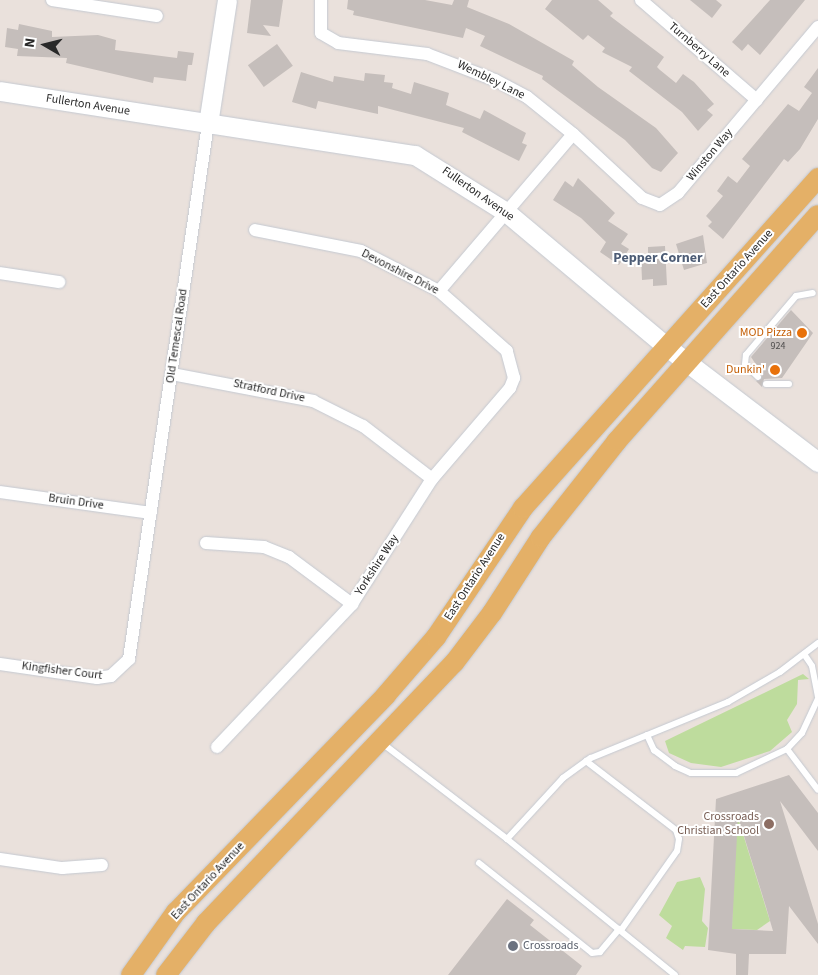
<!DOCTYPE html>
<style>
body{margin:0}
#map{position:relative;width:818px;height:975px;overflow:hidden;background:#eae1dc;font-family:"Source Sans 3",sans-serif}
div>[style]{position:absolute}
.green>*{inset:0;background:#bedc9d}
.building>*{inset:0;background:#c5bebb;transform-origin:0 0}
.roads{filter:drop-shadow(0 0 1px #c4c9d1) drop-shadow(0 0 1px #c4c9d1)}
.lane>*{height:6px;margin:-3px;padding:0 3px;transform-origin:3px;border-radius:3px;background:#fff}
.street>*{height:12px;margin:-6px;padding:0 6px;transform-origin:6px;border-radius:6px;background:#fff}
.secondary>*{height:19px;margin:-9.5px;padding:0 9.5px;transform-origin:9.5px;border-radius:9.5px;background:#fff}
.primary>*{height:20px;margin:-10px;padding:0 10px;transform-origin:10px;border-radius:10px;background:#e4b067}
.dots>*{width:14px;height:14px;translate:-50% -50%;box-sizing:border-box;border:2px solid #fff;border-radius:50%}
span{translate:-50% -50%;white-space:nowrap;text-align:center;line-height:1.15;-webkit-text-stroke:4px #fff;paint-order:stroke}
.number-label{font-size:10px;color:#504e4e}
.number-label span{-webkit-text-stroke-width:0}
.street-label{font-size:12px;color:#292929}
.food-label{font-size:12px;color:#c56008}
.right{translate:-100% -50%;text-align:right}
.education-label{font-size:12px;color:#785e54}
.worship-label{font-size:12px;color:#5b616d}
.left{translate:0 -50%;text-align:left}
.neighbourhood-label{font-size:14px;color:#4d5c75;font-weight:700}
.north{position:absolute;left:20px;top:20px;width:50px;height:50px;-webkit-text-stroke:4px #fff;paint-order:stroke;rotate:278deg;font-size:14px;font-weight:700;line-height:20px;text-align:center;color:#292929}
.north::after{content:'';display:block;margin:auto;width:18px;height:22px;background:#292929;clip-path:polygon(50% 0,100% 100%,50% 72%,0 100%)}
</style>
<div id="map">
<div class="green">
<i style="clip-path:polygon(803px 674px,809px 679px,798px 680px,797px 704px,787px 720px,792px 732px,770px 751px,721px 767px,691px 763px,669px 753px,665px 741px)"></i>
<i style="clip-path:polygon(734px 805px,770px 921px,757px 930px,732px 929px)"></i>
<i style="clip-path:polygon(700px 877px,705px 889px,702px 921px,708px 928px,705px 947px,685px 946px,683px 950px,666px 938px,672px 926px,659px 915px,677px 882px)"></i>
</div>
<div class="building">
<i style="clip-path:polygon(251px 0,283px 0,279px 27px,263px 25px,271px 36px,247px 33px)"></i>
<i style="clip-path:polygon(348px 0,425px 0,452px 5px,454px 0,469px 0,467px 7px,509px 24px,574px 61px,572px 65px,598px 87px,656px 128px,678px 153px,661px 172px,652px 168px,625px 140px,542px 79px,543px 76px,480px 46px,485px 36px,466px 28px,463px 38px,353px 15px,354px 11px,347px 9px)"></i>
<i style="clip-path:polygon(552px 0,598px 0,613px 13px,610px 16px,664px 57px,657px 67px,660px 70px,676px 83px,683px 74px,694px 82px,714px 104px,707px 110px,713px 115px,698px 131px,682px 112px,629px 71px,632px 67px,602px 52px,605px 48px,588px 35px,583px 40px,545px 9px)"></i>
<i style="clip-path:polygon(690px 0,716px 0,722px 5px,712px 18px)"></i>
<i style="clip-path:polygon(770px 0,805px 0,760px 55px,748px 44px,742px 51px,732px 42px)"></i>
<i style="clip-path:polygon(19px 24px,52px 31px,52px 37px,98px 35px,116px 40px,115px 50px,177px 58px,178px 51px,194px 53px,192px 65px,188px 65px,186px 81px,154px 77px,153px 83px,66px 63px,67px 58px,17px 56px,18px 49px,5px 47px,7px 28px,18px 30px)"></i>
<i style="left:277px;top:44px;width:27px;height:36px;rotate:54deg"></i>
<i style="clip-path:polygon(818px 68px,818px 119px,800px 149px,788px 162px,784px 159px,723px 239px,708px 226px,712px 222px,706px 216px,723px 196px,717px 191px,728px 176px,737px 183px,750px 166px,742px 159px,788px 104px,799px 111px,812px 93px,804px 87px)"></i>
<i style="clip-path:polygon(301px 72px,333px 82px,334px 76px,364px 81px,365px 73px,385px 75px,384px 82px,393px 83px,392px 88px,411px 94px,414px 82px,430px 87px,449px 93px,446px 105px,480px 119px,484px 110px,526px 133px,522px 143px,527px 145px,519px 161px,462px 132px,464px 128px,378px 106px,378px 114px,318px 101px,316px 109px,292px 102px)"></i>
<i style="clip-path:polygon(578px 178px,615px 213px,608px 221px,628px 234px,621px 244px,629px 249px,619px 265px,600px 252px,606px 242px,581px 218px,553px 200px,565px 181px,573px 187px)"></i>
<i style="clip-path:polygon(703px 235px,707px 263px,684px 270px,676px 244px)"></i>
<i style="clip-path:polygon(665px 246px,667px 285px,653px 286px,653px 279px,642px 280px,641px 257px,648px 262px,648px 247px)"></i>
<i style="clip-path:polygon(791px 310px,813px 333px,782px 378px,764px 379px,762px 387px,756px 381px,763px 375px,751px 357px)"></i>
<i style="clip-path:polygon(evenodd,789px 775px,818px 813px,818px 851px,780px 801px,818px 924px,818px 944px,789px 906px,786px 954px,749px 954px,748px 975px,736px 975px,736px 954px,708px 950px,716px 799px,789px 775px,738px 817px,766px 907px,773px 931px,732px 929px,738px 817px)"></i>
<i style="clip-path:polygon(507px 899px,534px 920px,530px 925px,582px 966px,576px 975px,448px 975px)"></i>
</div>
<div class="roads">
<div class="lane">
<i style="left:758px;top:377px;width:18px;rotate:-135deg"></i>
<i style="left:745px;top:364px;width:9px;rotate:-84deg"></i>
<i style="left:746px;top:355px;width:77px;rotate:-49.7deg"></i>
<i style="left:796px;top:296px;width:17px;rotate:-10deg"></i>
<i style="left:766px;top:384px;width:23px"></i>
<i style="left:804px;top:654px;width:14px;rotate:56deg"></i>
<i style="left:812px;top:666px;width:31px;rotate:79deg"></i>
<i style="left:647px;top:735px;width:17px;rotate:65deg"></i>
<i style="left:654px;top:750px;width:26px;rotate:37deg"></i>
<i style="left:675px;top:766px;width:17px;rotate:24deg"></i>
<i style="left:691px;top:773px;width:45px"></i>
<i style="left:736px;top:773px;width:56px;rotate:-25.2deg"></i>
<i style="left:787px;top:749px;width:22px;rotate:-47deg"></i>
<i style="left:802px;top:733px;width:38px;rotate:-65deg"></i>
<i style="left:382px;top:743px;width:158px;rotate:37.5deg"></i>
<i style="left:507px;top:839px;width:83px;rotate:-47.4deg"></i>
<i style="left:563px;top:778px;width:34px;rotate:-36deg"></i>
<i style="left:591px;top:758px;width:148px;rotate:-22.2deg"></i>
<i style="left:728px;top:702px;width:60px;rotate:-30deg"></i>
<i style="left:780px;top:672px;width:48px;rotate:-37.3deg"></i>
<i style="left:787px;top:749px;width:51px;rotate:52.9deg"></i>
<i style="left:586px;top:761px;width:113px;rotate:37.5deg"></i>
<i style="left:676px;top:830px;width:9px;rotate:72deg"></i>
<i style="left:679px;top:839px;width:12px;rotate:99deg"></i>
<i style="left:677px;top:851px;width:97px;rotate:125.3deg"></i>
<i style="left:507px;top:839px;width:216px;rotate:39deg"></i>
<i style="left:479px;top:863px;width:144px;rotate:38.5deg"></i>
<i style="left:592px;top:953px;width:8px;rotate:-7deg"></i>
<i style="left:600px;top:952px;width:30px;rotate:-50deg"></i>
</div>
<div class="street">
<i style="left:52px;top:0;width:106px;rotate:8.7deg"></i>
<i style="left:321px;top:0;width:33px;rotate:90deg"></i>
<i style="left:321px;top:33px;width:20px;rotate:30deg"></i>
<i style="left:338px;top:43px;width:90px;rotate:7deg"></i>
<i style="left:427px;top:54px;width:73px;rotate:20.9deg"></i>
<i style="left:495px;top:80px;width:36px;rotate:28deg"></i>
<i style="left:527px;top:97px;width:59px;rotate:38.8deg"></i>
<i style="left:573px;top:134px;width:94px;rotate:42.8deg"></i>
<i style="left:642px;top:198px;width:19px;rotate:21deg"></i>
<i style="left:660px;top:205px;width:22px;rotate:-34deg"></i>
<i style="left:678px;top:193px;width:217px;rotate:-49.9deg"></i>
<i style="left:641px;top:0;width:153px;rotate:40.8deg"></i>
<i style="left:0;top:273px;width:60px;rotate:8.7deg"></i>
<i style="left:439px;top:291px;width:206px;rotate:-49.5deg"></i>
<i style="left:172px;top:374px;width:144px;rotate:10.8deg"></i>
<i style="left:313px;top:401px;width:56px;rotate:26.6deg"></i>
<i style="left:363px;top:426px;width:87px;rotate:37.5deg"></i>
<i style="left:0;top:492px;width:152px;rotate:7.9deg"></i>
<i style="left:206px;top:543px;width:58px;rotate:3.9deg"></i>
<i style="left:264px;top:547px;width:27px;rotate:22deg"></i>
<i style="left:289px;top:557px;width:79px;rotate:36.7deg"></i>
<i style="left:0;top:664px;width:98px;rotate:8.2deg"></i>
<i style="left:97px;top:678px;width:14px;rotate:-8deg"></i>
<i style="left:111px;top:676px;width:25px;rotate:-43deg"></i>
<i style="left:129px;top:659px;width:541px;rotate:-81.6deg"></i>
<i style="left:217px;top:747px;width:197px;rotate:-46.6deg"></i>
<i style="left:352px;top:604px;width:148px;rotate:-57.4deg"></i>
<i style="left:432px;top:479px;width:120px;rotate:-49.4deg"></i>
<i style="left:510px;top:388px;width:11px;rotate:-68deg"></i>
<i style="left:514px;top:378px;width:28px;rotate:-105deg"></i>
<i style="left:507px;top:351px;width:91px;rotate:-138.6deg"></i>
<i style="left:439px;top:291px;width:88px;rotate:-152.9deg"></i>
<i style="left:361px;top:251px;width:108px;rotate:-168.8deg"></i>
<i style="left:0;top:859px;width:63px;rotate:8.3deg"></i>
<i style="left:62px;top:868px;width:40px;rotate:-4.3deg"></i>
</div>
<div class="secondary">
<i style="left:0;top:91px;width:420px;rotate:8.8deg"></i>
<i style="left:415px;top:155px;width:107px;rotate:32.1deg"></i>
<i style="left:506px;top:212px;width:210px;rotate:40deg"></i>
<i style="left:667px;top:347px;width:190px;rotate:37.3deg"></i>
<i style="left:208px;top:124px;width:125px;rotate:-81.3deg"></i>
</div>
<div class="primary">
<i style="left:131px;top:975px;width:77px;rotate:-54.5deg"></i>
<i style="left:176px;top:912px;width:302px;rotate:-45.9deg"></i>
<i style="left:386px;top:695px;width:77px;rotate:-49.2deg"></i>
<i style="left:436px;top:637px;width:156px;rotate:-56deg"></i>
<i style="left:523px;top:508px;width:443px;rotate:-48.2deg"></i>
<i style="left:166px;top:975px;width:66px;rotate:-52.4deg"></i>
<i style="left:206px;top:923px;width:359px;rotate:-46.4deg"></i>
<i style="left:454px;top:663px;width:63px;rotate:-52.8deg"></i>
<i style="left:492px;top:613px;width:90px;rotate:-57.2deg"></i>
<i style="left:541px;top:537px;width:122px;rotate:-51.6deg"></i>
<i style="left:617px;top:441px;width:302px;rotate:-48.4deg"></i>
</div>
</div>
<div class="dots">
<i style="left:802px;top:333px;background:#e8710a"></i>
<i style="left:775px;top:370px;background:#e8710a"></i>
<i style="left:769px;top:824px;background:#8d6e63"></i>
<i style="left:513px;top:946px;background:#6b7280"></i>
</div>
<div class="number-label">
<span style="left:778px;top:347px">924</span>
</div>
<div class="street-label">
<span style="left:699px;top:50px;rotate:41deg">Turnberry Lane</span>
<span style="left:491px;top:80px;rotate:26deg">Wembley Lane</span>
<span style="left:88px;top:105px;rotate:9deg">Fullerton Avenue</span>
<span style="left:710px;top:155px;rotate:-50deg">Winston Way</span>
<span style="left:478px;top:194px;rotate:35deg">Fullerton Avenue</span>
<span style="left:737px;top:269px;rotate:-48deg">East Ontario Avenue</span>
<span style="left:400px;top:272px;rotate:27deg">Devonshire Drive</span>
<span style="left:177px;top:336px;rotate:-82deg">Old Temescal Road</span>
<span style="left:269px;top:391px;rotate:12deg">Stratford Drive</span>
<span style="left:76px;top:502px;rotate:8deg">Bruin Drive</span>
<span style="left:377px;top:565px;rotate:-57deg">Yorkshire Way</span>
<span style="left:475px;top:577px;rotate:-57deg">East Ontario Avenue</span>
<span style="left:62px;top:671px;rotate:7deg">Kingfisher Court</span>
<span style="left:208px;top:881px;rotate:-47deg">East Ontario Avenue</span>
</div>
<div class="food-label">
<span class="right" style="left:792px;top:333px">MOD Pizza</span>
<span class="right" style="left:765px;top:370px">Dunkin'</span>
</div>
<div class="education-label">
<span class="right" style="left:759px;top:824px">Crossroads<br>Christian School</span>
</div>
<div class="worship-label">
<span class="left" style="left:523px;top:946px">Crossroads</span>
</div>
<div class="neighbourhood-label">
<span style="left:658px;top:258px">Pepper Corner</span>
</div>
<div class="north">N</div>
</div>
